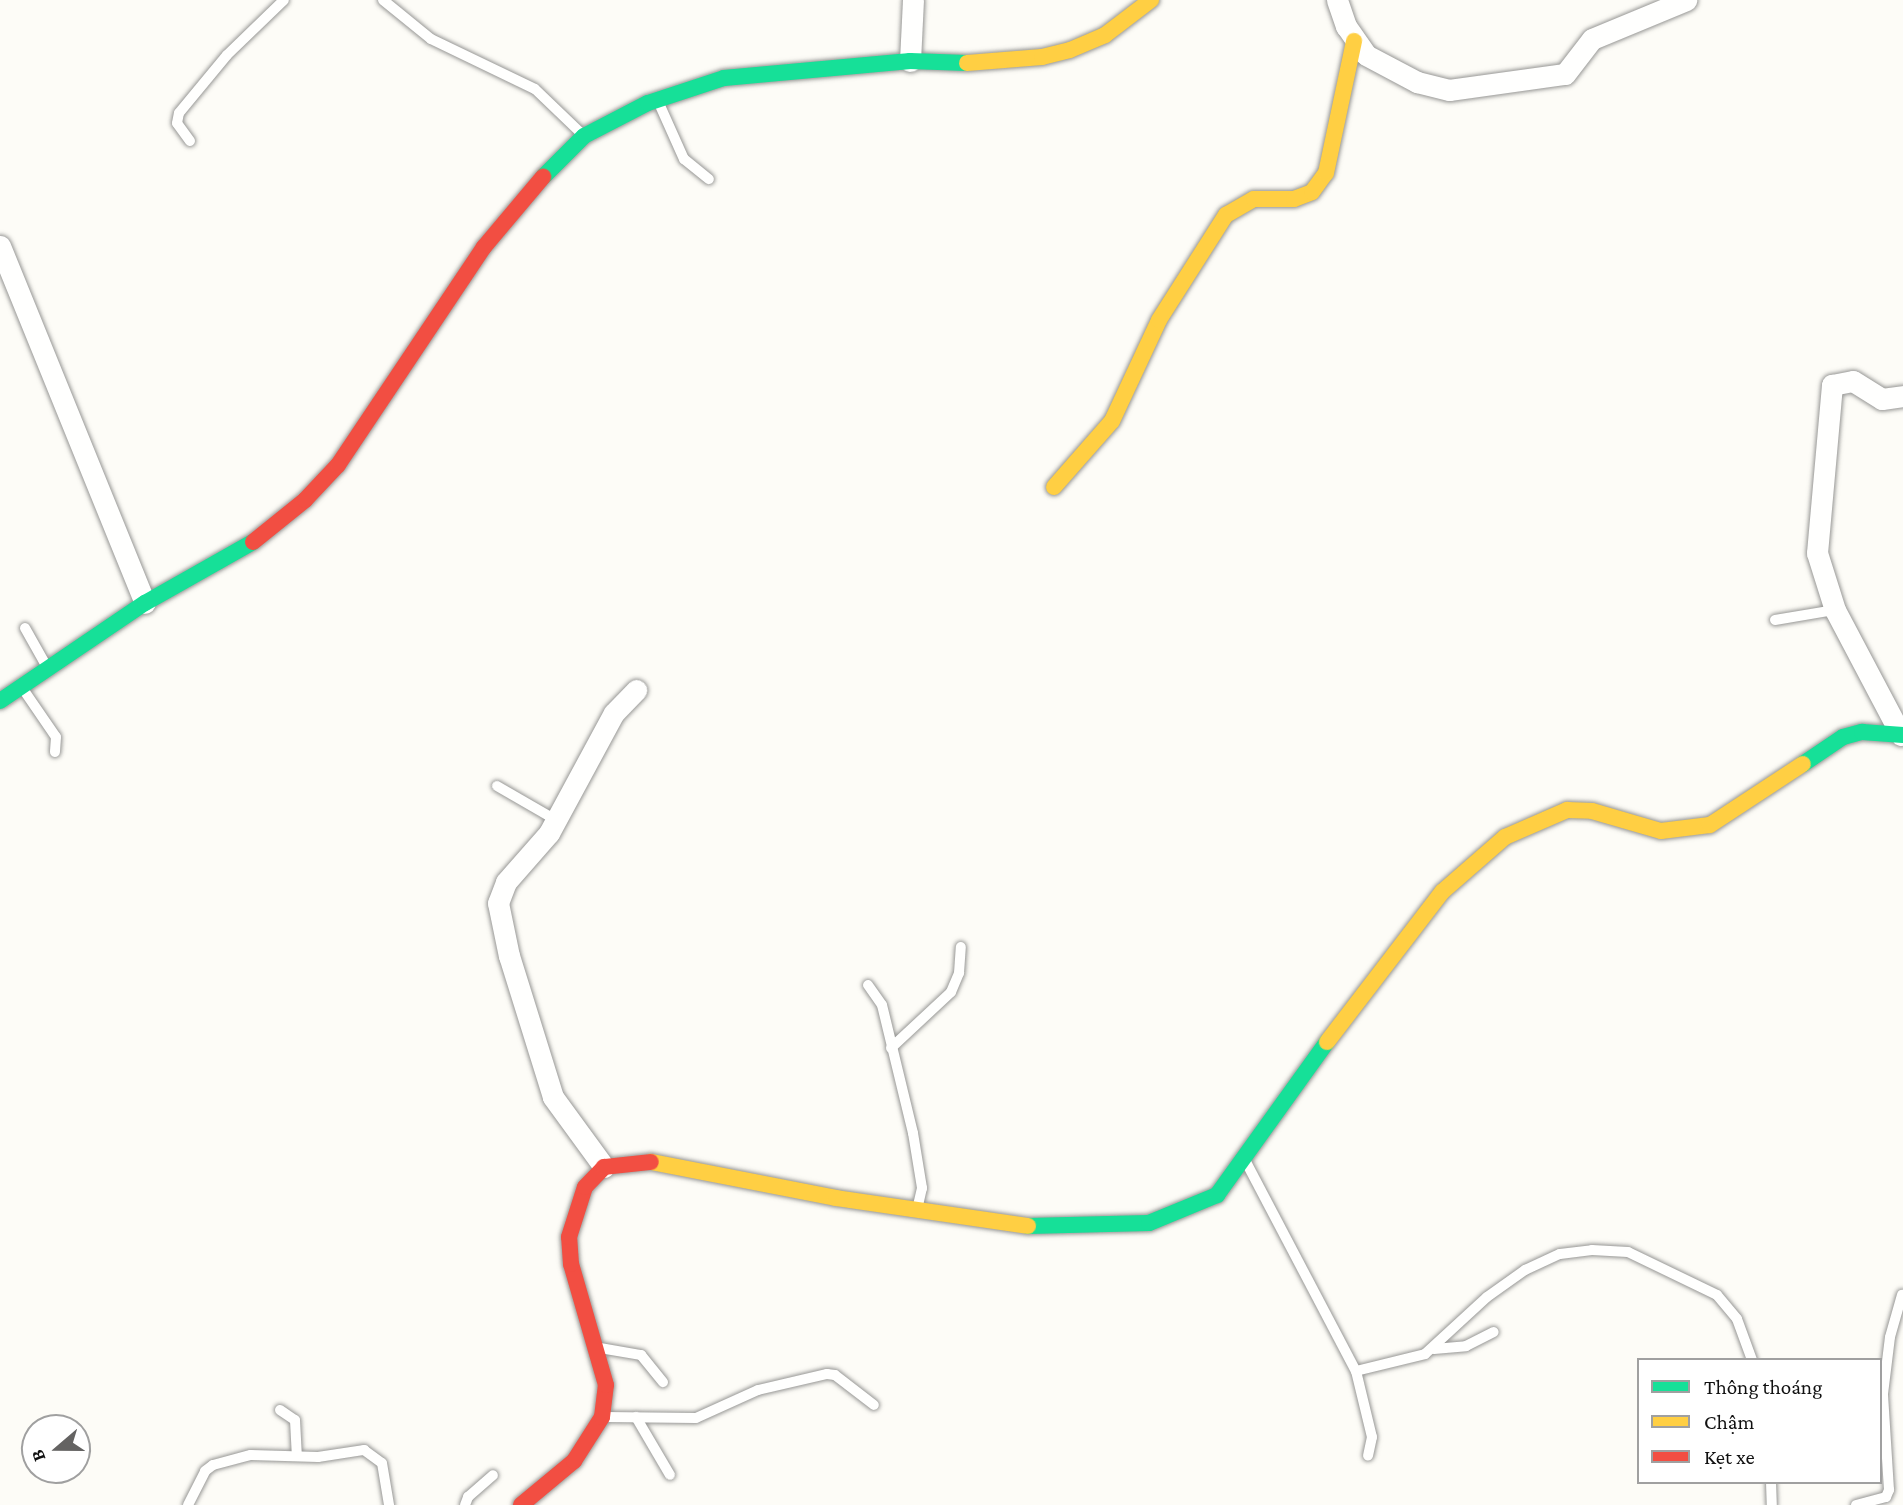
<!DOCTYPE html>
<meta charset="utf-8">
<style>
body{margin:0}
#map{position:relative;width:1903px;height:1505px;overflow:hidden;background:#fdfcf7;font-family:"Crimson Pro",serif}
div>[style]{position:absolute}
.roads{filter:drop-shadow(0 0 2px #979795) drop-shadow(0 0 2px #979795)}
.lane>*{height:10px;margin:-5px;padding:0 5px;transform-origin:5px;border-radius:5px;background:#fffffe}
.street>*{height:21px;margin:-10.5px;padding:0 10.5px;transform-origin:10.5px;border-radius:10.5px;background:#fffffe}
.fast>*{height:16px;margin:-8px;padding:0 8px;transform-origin:8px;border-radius:8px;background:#16e098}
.slow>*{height:16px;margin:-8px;padding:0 8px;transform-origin:8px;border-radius:8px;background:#ffcf43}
.jam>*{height:16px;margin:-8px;padding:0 8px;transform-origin:8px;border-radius:8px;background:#f24e42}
span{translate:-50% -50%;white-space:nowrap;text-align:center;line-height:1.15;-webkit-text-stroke:7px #fff;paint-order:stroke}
.legend{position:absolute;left:1637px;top:1358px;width:245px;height:126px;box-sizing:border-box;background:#fff;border:2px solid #a0a0a0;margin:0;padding:9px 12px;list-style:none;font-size:21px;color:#111}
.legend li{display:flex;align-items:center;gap:14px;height:35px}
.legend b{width:35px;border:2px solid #a0a0a0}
.north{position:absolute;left:21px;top:1414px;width:70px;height:70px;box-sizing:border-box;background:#fff;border:2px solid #a0a0a0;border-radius:50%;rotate:250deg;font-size:19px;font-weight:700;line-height:28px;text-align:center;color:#111}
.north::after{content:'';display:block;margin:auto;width:24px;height:32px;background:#646362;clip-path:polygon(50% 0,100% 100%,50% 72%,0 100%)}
</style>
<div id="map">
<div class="roads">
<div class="lane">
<i style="left:383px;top:0;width:62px;rotate:39.1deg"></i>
<i style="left:431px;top:39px;width:115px;rotate:25.7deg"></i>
<i style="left:535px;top:89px;width:65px;rotate:43.8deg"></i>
<i style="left:658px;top:101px;width:64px;rotate:65.9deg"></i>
<i style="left:684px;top:159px;width:32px;rotate:39deg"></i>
<i style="left:190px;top:141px;width:22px;rotate:-126deg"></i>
<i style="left:177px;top:123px;width:10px;rotate:-79deg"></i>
<i style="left:179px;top:113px;width:75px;rotate:-50.4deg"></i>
<i style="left:227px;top:55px;width:79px;rotate:-44deg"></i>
<i style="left:1775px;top:620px;width:61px;rotate:-9.5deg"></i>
<i style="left:25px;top:628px;width:45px;rotate:60.6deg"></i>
<i style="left:23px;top:689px;width:58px;rotate:55.5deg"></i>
<i style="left:56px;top:737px;width:15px;rotate:94deg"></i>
<i style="left:497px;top:786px;width:68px;rotate:30deg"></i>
<i style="left:868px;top:985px;width:24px;rotate:55deg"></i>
<i style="left:882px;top:1005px;width:132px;rotate:76.4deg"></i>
<i style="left:913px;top:1133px;width:56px;rotate:80.7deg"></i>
<i style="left:922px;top:1188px;width:23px;rotate:103deg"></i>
<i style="left:891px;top:1048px;width:82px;rotate:-43deg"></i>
<i style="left:951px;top:992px;width:21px;rotate:-67deg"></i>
<i style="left:959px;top:973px;width:26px;rotate:-86deg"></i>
<i style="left:1245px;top:1160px;width:238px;rotate:62.3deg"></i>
<i style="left:1356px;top:1371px;width:71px;rotate:-13.8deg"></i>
<i style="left:1425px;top:1354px;width:84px;rotate:-42.6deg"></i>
<i style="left:1487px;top:1297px;width:47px;rotate:-35.4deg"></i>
<i style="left:1525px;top:1270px;width:38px;rotate:-25deg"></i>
<i style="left:1560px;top:1254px;width:32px;rotate:-7deg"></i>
<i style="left:1592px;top:1250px;width:36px;rotate:3deg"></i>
<i style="left:1628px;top:1252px;width:99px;rotate:25.8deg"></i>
<i style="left:1717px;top:1295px;width:31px;rotate:50deg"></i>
<i style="left:1737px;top:1319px;width:44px;rotate:69.9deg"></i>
<i style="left:600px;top:1348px;width:42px;rotate:9.7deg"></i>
<i style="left:641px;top:1355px;width:35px;rotate:51deg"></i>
<i style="left:1434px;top:1349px;width:32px;rotate:-5deg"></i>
<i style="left:1466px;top:1346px;width:31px;rotate:-27deg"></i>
<i style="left:1356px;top:1371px;width:68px;rotate:76.4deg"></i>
<i style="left:1372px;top:1437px;width:19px;rotate:102deg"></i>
<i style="left:280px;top:1410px;width:18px;rotate:34deg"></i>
<i style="left:295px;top:1420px;width:34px;rotate:87deg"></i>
<i style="left:605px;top:1417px;width:91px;rotate:0.6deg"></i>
<i style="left:696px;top:1418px;width:68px;rotate:-24.3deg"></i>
<i style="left:758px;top:1390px;width:71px;rotate:-13.1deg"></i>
<i style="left:827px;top:1374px;width:8px;rotate:7deg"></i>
<i style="left:835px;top:1375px;width:49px;rotate:37.6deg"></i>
<i style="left:636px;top:1417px;width:67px;rotate:59.6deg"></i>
<i style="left:1771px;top:1482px;width:23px;rotate:88deg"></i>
<i style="left:188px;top:1505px;width:38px;rotate:-63deg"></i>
<i style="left:205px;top:1471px;width:10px;rotate:-37deg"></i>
<i style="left:213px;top:1465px;width:39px;rotate:-15deg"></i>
<i style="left:251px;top:1455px;width:67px;rotate:1.7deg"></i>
<i style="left:318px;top:1457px;width:47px;rotate:-8.7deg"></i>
<i style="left:364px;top:1450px;width:22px;rotate:36deg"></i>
<i style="left:382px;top:1463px;width:43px;rotate:80.5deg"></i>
<i style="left:465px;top:1505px;width:9px;rotate:-69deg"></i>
<i style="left:468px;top:1497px;width:33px;rotate:-41deg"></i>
<i style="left:1856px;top:1505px;width:31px;rotate:-15deg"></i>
<i style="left:1886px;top:1497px;width:8px;rotate:-67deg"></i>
<i style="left:1889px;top:1490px;width:96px;rotate:-93.6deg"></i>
<i style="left:1883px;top:1394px;width:57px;rotate:-83deg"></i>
<i style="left:1890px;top:1337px;width:44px;rotate:-74.1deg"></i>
</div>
<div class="street">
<i style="left:1337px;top:0;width:28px;rotate:71deg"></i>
<i style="left:1346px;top:26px;width:35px;rotate:55deg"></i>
<i style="left:1366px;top:55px;width:58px;rotate:27.9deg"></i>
<i style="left:1417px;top:82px;width:33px;rotate:14deg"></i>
<i style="left:1449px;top:90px;width:117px;rotate:-7.9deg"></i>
<i style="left:1565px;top:74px;width:44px;rotate:-52.4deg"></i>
<i style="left:1592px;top:39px;width:102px;rotate:-22.5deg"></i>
<i style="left:910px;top:61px;width:61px;rotate:-87.2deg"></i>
<i style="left:0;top:246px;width:385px;rotate:67.9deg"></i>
<i style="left:1901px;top:735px;width:141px;rotate:-117.8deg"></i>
<i style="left:1835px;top:610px;width:60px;rotate:-107.5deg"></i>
<i style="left:1817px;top:553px;width:169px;rotate:-84.9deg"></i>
<i style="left:1832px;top:385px;width:21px;rotate:-11deg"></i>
<i style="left:1853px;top:381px;width:34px;rotate:32deg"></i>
<i style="left:1882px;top:399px;width:21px;rotate:-8deg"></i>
<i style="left:604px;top:1167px;width:87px;rotate:-126.1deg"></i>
<i style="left:553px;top:1097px;width:148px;rotate:-107.3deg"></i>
<i style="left:509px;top:956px;width:54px;rotate:-101.7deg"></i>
<i style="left:498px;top:903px;width:22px;rotate:-69deg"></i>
<i style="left:506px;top:882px;width:65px;rotate:-48.7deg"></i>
<i style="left:549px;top:833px;width:136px;rotate:-61.6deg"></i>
<i style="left:614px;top:713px;width:32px;rotate:-46deg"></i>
</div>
<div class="fast">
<i style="left:543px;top:177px;width:58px;rotate:-45deg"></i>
<i style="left:584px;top:136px;width:72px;rotate:-27.3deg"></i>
<i style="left:648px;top:103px;width:80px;rotate:-18.2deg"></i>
<i style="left:724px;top:78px;width:187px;rotate:-5.2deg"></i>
<i style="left:910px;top:61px;width:57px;rotate:2deg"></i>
<i style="left:0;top:701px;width:175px;rotate:-34.1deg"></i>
<i style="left:145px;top:603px;width:124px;rotate:-29.5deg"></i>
<i style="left:1803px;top:764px;width:48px;rotate:-34deg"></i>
<i style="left:1843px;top:737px;width:20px;rotate:-15deg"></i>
<i style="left:1862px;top:732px;width:41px;rotate:4.2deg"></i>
<i style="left:1028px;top:1226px;width:121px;rotate:-1.4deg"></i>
<i style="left:1149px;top:1223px;width:74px;rotate:-22.4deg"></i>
<i style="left:1217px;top:1195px;width:188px;rotate:-54.3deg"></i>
</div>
<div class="slow">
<i style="left:967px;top:63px;width:75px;rotate:-4.6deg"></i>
<i style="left:1042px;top:57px;width:29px;rotate:-14deg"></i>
<i style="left:1070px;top:50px;width:38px;rotate:-23deg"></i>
<i style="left:1105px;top:35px;width:58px;rotate:-37.3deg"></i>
<i style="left:1054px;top:487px;width:88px;rotate:-48.7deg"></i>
<i style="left:1112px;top:421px;width:111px;rotate:-65deg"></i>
<i style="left:1159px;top:320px;width:125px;rotate:-57.5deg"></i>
<i style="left:1226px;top:215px;width:32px;rotate:-30deg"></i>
<i style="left:1254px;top:199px;width:40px"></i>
<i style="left:1294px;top:199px;width:19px;rotate:-21deg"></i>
<i style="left:1312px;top:192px;width:24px;rotate:-54deg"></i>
<i style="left:1326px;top:173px;width:135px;rotate:-78deg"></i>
<i style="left:1327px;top:1042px;width:189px;rotate:-52.5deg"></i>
<i style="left:1442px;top:892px;width:84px;rotate:-41.1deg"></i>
<i style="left:1505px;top:837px;width:68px;rotate:-23.5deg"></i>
<i style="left:1567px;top:810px;width:25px;rotate:2deg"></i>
<i style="left:1592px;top:811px;width:72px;rotate:16.2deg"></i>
<i style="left:1661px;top:831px;width:49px;rotate:-7deg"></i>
<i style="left:1710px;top:825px;width:111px;rotate:-33.3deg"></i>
<i style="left:651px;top:1162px;width:188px;rotate:11deg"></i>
<i style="left:836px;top:1198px;width:194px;rotate:8.3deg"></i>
</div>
<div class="jam">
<i style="left:253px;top:542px;width:67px;rotate:-38.9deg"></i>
<i style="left:305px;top:500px;width:48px;rotate:-46.7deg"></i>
<i style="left:338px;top:465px;width:262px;rotate:-56.2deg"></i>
<i style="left:484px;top:247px;width:92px;rotate:-49.9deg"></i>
<i style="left:521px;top:1505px;width:69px;rotate:-39.7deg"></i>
<i style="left:574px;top:1461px;width:52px;rotate:-57.5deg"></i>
<i style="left:602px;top:1417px;width:32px;rotate:-83deg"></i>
<i style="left:606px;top:1385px;width:126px;rotate:-106.1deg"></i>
<i style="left:571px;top:1264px;width:27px;rotate:-94deg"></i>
<i style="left:569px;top:1237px;width:52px;rotate:-72.3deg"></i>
<i style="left:585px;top:1187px;width:28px;rotate:-46deg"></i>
<i style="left:604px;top:1167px;width:47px;rotate:-6.1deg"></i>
</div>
</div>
<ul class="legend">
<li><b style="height:9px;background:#16e098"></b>Thông thoáng</li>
<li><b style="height:9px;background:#ffcf43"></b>Chậm</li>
<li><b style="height:9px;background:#f24e42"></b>Kẹt xe</li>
</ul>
<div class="north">B</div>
</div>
